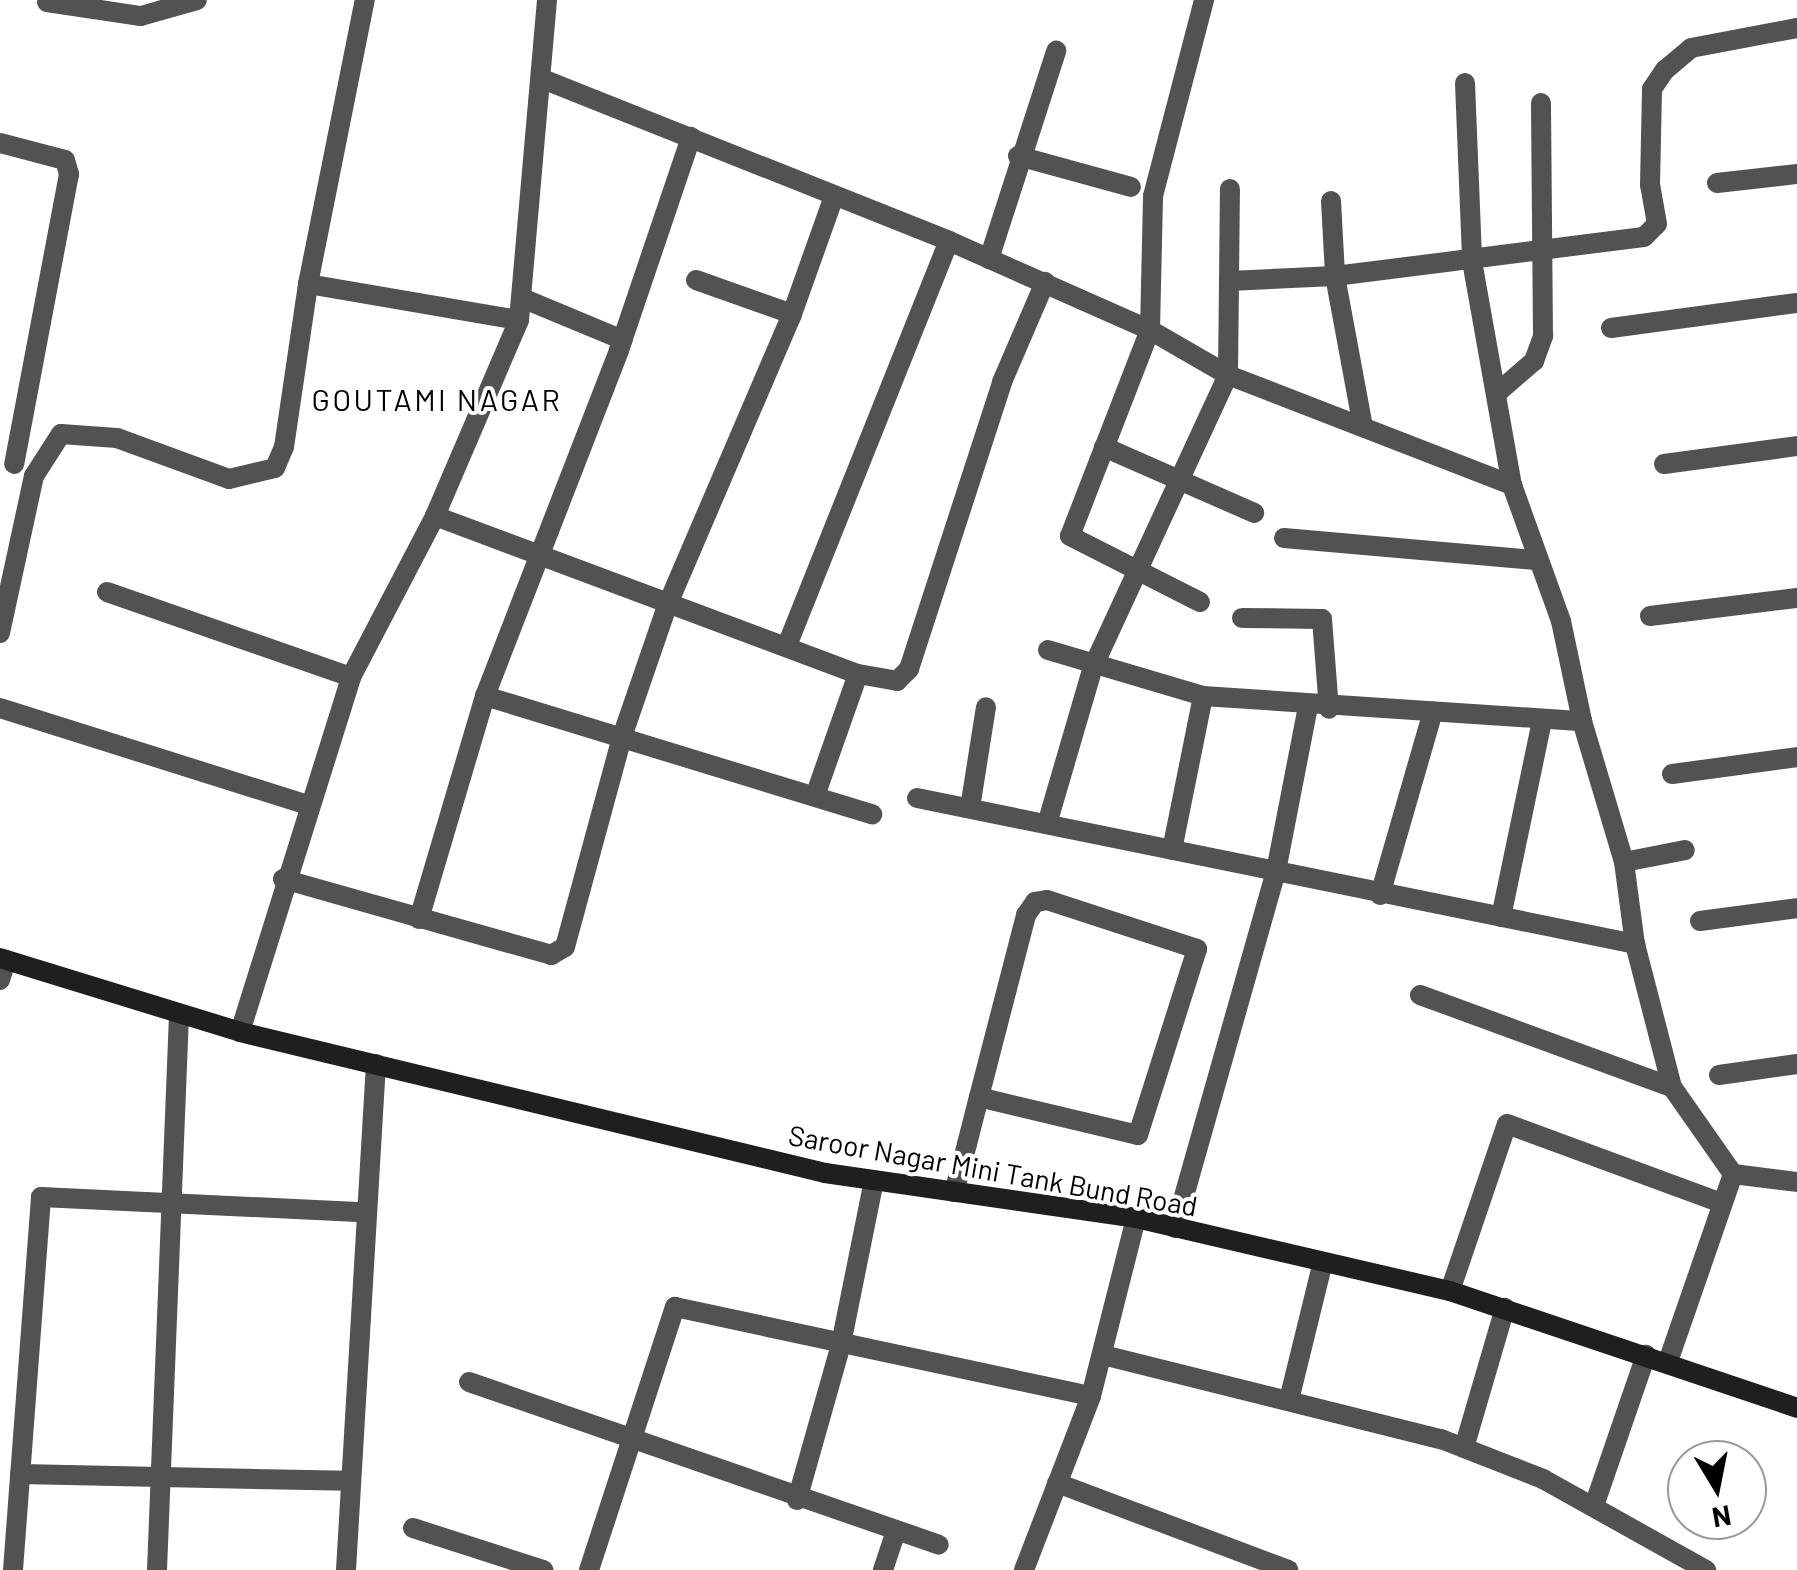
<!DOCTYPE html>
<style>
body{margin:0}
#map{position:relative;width:1797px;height:1570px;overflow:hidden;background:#fff;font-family:Barlow,sans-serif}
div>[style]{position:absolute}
.minor>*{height:20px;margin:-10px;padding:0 10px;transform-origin:10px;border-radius:10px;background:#525252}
.secondary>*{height:20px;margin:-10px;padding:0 10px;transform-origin:10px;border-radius:10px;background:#1f1f1f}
span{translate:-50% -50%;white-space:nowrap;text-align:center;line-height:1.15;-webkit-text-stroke:8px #fff;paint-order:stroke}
.street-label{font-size:28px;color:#000}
.neighbourhood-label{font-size:30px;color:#000;letter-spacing:2.5px}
.north{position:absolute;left:1667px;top:1440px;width:100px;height:100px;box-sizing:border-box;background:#fff;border:2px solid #999;border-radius:50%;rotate:170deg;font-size:28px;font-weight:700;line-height:40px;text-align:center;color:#000}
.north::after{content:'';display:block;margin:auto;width:35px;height:45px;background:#000;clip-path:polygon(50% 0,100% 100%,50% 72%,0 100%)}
</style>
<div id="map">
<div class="minor">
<i style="left:47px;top:2px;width:95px;rotate:8.5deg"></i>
<i style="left:141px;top:16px;width:58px;rotate:-15.9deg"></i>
<i style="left:545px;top:80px;width:435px;rotate:21.7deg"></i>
<i style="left:949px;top:241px;width:220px;rotate:23.9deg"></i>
<i style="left:1150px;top:330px;width:90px;rotate:30deg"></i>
<i style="left:1228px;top:375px;width:305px;rotate:21.2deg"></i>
<i style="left:1465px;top:83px;width:178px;rotate:87.7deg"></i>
<i style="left:1472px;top:261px;width:228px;rotate:79.9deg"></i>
<i style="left:1512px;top:485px;width:145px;rotate:70.2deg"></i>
<i style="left:1561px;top:621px;width:102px;rotate:78.1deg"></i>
<i style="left:1582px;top:721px;width:147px;rotate:73.4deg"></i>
<i style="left:1624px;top:862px;width:83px;rotate:82.4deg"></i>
<i style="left:1635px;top:944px;width:148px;rotate:75.5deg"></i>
<i style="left:1672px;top:1087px;width:106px;rotate:55deg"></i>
<i style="left:1733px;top:1174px;width:199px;rotate:109.1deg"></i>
<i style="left:0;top:143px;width:67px;rotate:14.7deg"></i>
<i style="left:65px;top:160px;width:15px;rotate:74deg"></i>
<i style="left:69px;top:174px;width:295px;rotate:100.7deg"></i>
<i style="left:1018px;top:156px;width:117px;rotate:15.3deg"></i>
<i style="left:1717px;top:183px;width:81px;rotate:-6.4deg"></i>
<i style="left:1331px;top:201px;width:75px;rotate:86.9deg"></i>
<i style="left:1335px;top:276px;width:148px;rotate:79.5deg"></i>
<i style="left:989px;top:259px;width:219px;rotate:-72.1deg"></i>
<i style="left:696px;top:280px;width:102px;rotate:19.5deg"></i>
<i style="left:1229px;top:281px;width:106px;rotate:-2.7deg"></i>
<i style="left:1335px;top:276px;width:311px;rotate:-7.2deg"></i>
<i style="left:1644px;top:237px;width:18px;rotate:-45deg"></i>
<i style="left:1657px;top:224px;width:40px;rotate:-100deg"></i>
<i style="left:1650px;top:185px;width:96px;rotate:-88.8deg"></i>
<i style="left:1652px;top:89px;width:23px;rotate:-56deg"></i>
<i style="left:1665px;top:70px;width:34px;rotate:-40deg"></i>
<i style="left:1691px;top:48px;width:108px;rotate:-10.7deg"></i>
<i style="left:308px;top:284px;width:214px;rotate:9.7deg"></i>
<i style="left:522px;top:298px;width:109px;rotate:22.6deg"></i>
<i style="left:1611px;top:328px;width:188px;rotate:-7.7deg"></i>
<i style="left:1497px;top:393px;width:49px;rotate:-40.9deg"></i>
<i style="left:1534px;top:361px;width:27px;rotate:-70deg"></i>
<i style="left:1543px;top:336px;width:233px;rotate:-90.5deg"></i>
<i style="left:1104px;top:447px;width:164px;rotate:23.7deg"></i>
<i style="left:1664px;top:464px;width:134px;rotate:-7.7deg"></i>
<i style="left:435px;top:516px;width:452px;rotate:20.5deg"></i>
<i style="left:858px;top:674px;width:40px;rotate:10deg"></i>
<i style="left:897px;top:681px;width:17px;rotate:-45deg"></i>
<i style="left:909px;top:669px;width:302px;rotate:-72deg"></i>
<i style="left:1002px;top:382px;width:109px;rotate:-66.7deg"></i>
<i style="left:1284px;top:538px;width:255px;rotate:5deg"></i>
<i style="left:107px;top:592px;width:258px;rotate:19.2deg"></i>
<i style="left:1200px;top:602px;width:146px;rotate:-153.1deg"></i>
<i style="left:1070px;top:536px;width:221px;rotate:-68.8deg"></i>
<i style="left:1150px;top:330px;width:134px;rotate:-88.7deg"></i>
<i style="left:1153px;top:196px;width:203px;rotate:-75.4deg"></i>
<i style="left:1650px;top:616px;width:148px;rotate:-7deg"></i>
<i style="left:1242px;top:618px;width:80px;rotate:0.7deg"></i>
<i style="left:1322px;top:619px;width:90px;rotate:85.6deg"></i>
<i style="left:0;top:633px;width:161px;rotate:-77.8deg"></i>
<i style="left:34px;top:476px;width:50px;rotate:-57.3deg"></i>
<i style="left:61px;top:434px;width:56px;rotate:4.1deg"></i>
<i style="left:117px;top:438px;width:119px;rotate:20.1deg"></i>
<i style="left:229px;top:479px;width:47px;rotate:-13.4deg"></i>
<i style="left:275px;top:468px;width:23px;rotate:-67deg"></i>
<i style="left:284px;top:447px;width:165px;rotate:-81.6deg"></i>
<i style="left:308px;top:284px;width:290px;rotate:-78.7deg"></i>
<i style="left:788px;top:643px;width:433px;rotate:-68.2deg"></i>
<i style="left:1048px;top:650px;width:162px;rotate:16.5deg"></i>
<i style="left:1203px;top:696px;width:380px;rotate:3.8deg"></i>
<i style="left:485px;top:696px;width:405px;rotate:17deg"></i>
<i style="left:0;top:708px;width:322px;rotate:17.5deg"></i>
<i style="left:1672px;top:774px;width:126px;rotate:-7.7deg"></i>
<i style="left:815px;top:796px;width:129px;rotate:-70.6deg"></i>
<i style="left:917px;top:798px;width:733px;rotate:11.49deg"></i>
<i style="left:970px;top:808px;width:102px;rotate:-81deg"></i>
<i style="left:1047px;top:824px;width:164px;rotate:-73.7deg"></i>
<i style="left:1093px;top:667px;width:322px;rotate:-65.2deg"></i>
<i style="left:1228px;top:375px;width:186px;rotate:-89.4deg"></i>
<i style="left:1172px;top:850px;width:157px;rotate:-78.6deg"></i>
<i style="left:1624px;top:862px;width:62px;rotate:-11.1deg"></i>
<i style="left:283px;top:879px;width:279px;rotate:15.8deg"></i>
<i style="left:551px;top:955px;width:16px;rotate:-30deg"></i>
<i style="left:565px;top:947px;width:221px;rotate:-74.8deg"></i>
<i style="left:623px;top:734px;width:135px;rotate:-71deg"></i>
<i style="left:667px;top:606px;width:314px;rotate:-66.8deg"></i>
<i style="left:791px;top:317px;width:128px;rotate:-70.4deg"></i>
<i style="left:1380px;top:895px;width:191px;rotate:-73.9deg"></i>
<i style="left:1501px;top:917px;width:200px;rotate:-78.2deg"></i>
<i style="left:419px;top:919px;width:233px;rotate:-73.5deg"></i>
<i style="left:485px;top:696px;width:371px;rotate:-68.8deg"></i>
<i style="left:619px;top:350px;width:225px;rotate:-71.3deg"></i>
<i style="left:1700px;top:921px;width:98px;rotate:-7.6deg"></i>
<i style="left:0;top:980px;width:21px;rotate:-73deg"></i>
<i style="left:1420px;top:995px;width:268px;rotate:20.1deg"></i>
<i style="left:240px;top:1032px;width:372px;rotate:-72.6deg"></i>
<i style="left:351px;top:677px;width:182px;rotate:-62.4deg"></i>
<i style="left:435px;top:516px;width:213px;rotate:-66.8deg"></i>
<i style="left:519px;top:320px;width:321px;rotate:-85deg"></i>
<i style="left:1719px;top:1075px;width:79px;rotate:-8deg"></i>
<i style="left:1733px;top:1174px;width:64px;rotate:7.1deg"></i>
<i style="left:954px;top:1192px;width:50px;rotate:-74.8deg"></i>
<i style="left:967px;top:1144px;width:49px;rotate:-75.7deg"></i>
<i style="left:979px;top:1097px;width:188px;rotate:-75.5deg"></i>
<i style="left:1026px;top:915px;width:16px;rotate:-55deg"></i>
<i style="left:1035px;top:902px;width:12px;rotate:-9deg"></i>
<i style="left:1047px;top:900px;width:158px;rotate:18.1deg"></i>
<i style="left:1197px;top:949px;width:195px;rotate:107.6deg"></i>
<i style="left:1138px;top:1135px;width:163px;rotate:-166.6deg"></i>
<i style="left:1175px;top:1228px;width:371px;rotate:-74.2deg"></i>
<i style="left:1276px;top:871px;width:167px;rotate:-79deg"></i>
<i style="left:1450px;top:1291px;width:176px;rotate:-71.2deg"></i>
<i style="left:1507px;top:1124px;width:229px;rotate:20.2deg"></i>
<i style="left:1103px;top:1355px;width:348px;rotate:14deg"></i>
<i style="left:1441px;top:1439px;width:110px;rotate:21.4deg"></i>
<i style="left:1543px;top:1479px;width:187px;rotate:29.2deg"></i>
<i style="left:469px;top:1382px;width:497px;rotate:19.1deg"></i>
<i style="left:1289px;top:1400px;width:142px;rotate:-76.2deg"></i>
<i style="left:1464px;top:1448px;width:146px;rotate:-73.7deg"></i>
<i style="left:20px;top:1474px;width:328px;rotate:1.2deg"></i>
<i style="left:1057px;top:1483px;width:247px;rotate:20.6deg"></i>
<i style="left:797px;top:1500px;width:162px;rotate:-74.2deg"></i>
<i style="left:841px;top:1344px;width:167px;rotate:-78.6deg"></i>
<i style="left:1594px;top:1506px;width:160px;rotate:-71deg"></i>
<i style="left:413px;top:1528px;width:137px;rotate:17.9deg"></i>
<i style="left:13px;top:1570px;width:374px;rotate:-85.7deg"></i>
<i style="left:41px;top:1197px;width:322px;rotate:2.7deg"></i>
<i style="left:157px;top:1570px;width:556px;rotate:-87.73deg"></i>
<i style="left:346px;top:1570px;width:507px;rotate:-86.61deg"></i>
<i style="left:589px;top:1570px;width:277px;rotate:-71.9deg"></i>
<i style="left:675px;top:1307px;width:425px;rotate:12.1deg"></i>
<i style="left:883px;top:1570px;width:41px;rotate:-71.6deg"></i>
<i style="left:1024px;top:1570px;width:186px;rotate:-68.9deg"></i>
<i style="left:1091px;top:1396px;width:184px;rotate:-75.8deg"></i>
</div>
<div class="secondary">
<i style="left:0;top:958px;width:251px;rotate:17.1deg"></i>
<i style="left:240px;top:1032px;width:602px;rotate:13.55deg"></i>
<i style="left:825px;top:1173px;width:314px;rotate:8.2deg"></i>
<i style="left:1136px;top:1218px;width:322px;rotate:13.1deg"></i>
<i style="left:1450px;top:1291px;width:366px;rotate:18.6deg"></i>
</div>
<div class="street-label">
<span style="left:993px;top:1170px;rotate:10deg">Saroor Nagar Mini Tank Bund Road</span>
</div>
<div class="neighbourhood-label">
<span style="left:437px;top:399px">GOUTAMI NAGAR</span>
</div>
<div class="north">N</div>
</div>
